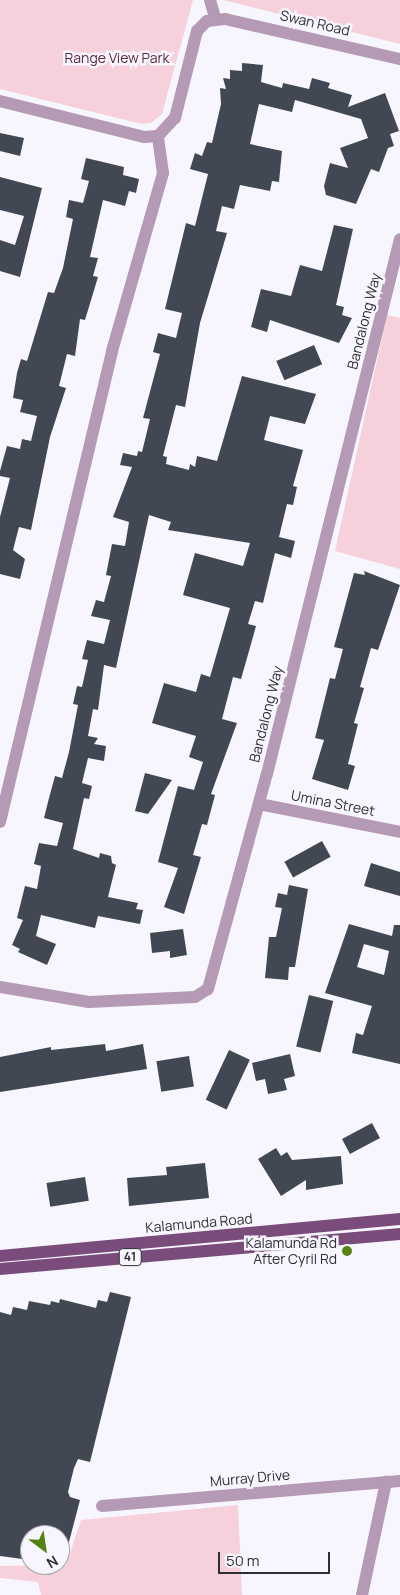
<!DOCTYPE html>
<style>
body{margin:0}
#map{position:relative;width:400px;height:1595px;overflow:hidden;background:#f7f6ff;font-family:Manrope,sans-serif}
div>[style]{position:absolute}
.green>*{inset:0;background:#f6d0db}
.building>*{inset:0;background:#424853;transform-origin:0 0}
.minor>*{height:12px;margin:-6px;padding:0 6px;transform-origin:6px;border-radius:6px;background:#b49ab4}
.primary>*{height:12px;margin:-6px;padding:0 6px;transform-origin:6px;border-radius:6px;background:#7a4c7c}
.dots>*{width:14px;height:14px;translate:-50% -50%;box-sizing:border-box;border:2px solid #f7f6ff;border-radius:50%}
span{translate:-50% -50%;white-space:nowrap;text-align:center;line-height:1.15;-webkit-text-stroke:5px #f7f6ff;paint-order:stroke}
.shield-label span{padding:1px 4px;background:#f7f6ff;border:1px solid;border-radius:4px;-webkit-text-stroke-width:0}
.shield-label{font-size:12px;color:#2f2e34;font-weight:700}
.street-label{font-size:14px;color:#2f2e34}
.park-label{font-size:14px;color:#5c293c}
.poi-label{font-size:14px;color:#2f2e34}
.right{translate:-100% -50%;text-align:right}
.north{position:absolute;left:20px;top:1525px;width:50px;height:50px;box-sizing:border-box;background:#f7f6ff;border:1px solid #a7a6ae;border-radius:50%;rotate:149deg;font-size:14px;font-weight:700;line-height:20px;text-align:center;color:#2f2e34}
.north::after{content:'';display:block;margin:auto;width:18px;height:22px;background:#548312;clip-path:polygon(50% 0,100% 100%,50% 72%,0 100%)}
.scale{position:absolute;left:218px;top:1552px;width:112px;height:22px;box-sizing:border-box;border:2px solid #2f2e34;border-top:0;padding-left:6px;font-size:15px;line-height:18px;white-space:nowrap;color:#2f2e34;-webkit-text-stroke:4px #f7f6ff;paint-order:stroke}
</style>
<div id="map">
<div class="green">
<i style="clip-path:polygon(0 0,193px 0,162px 114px,151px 123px,142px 124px,0 89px)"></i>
<i style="clip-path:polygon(223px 0,400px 0,400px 44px)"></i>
<i style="clip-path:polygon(387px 315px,400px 318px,400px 569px,335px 551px)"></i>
<i style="clip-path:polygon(238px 1505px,242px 1595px,41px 1595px,38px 1582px,0 1578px,0 1566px,66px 1565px,81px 1520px)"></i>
</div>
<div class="building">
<i style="clip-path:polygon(242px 63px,263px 65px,261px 82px,282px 88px,283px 83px,309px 89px,312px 78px,330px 83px,328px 88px,352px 95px,348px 107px,385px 93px,399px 131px,390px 134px,394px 146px,388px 148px,379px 172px,371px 169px,356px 204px,326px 195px,324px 186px,330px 163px,348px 168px,340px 148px,368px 138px,361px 119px,295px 100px,292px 112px,259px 104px,250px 144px,282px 151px,279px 182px,272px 181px,270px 191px,240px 185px,234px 209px,222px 206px,216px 231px,227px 233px,200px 323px,185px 407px,176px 405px,163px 456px,167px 457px,166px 464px,189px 470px,190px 464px,195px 467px,197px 456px,217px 461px,242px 376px,316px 394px,305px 424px,270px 416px,264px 440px,303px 450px,293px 486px,297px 487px,293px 505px,287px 504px,279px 537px,295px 541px,291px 558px,275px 553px,263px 603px,255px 601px,248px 624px,256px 626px,251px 644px,241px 679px,233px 677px,222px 719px,237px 723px,211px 794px,215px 795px,207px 825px,202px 824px,193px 855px,201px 857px,184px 914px,164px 907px,178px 868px,158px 862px,178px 786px,194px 790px,203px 762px,189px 757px,196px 736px,152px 723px,164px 683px,196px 692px,201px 674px,210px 677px,230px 608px,183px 595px,195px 553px,243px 566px,250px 543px,168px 530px,171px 522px,149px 515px,116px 668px,104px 665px,98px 710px,93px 709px,88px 736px,98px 738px,94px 744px,106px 746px,104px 761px,88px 758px,82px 783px,92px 786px,89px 799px,84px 798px,73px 849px,99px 858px,100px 853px,111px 856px,112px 863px,116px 865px,108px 897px,138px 903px,136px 909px,143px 910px,140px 924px,98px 916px,95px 928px,41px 915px,36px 936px,56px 944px,47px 965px,18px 952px,20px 949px,12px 945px,23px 920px,17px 918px,25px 886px,37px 889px,41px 866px,34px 864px,39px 843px,57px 846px,63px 823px,44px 818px,49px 798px,55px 776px,62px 778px,69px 752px,78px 705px,73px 704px,77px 686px,82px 687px,88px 660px,82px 659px,87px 640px,104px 644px,110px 620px,91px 616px,96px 600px,104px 602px,111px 576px,106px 575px,112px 544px,125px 546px,129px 522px,113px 517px,132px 467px,120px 465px,123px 453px,137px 456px,138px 451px,142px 452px,150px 419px,143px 418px,160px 354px,153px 352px,158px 333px,176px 338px,182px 313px,165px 309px,186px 223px,195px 226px,208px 174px,190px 169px,195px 153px,202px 156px,207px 142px,212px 143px,221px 104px,220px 88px,226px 89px,223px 78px,230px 79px,230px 70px,242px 71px)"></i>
<i style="clip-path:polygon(0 133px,24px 138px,20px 156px,0 151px)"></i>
<i style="clip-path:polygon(86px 158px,124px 167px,123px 175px,139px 179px,136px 193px,129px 191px,125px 206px,103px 200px,90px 257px,98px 258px,93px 276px,98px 277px,85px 320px,80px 319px,75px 356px,67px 354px,59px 386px,66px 388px,50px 437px,31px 530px,19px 527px,13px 550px,25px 559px,20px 579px,0 574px,0 517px,10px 478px,0 476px,0 471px,7px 446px,20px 449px,22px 439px,31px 441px,37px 416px,20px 412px,23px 400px,13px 398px,17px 373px,21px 359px,27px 361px,48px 292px,54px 293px,63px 268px,73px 219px,66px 217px,69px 200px,83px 203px,89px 181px,81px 179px)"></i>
<i style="clip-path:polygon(0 177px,42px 188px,20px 277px,0 271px,0 240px,15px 245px,24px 216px,0 210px)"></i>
<i style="clip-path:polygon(334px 225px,353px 229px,336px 305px,344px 307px,342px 315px,352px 318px,339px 343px,270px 320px,267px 332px,251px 327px,261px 289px,291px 296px,300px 265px,322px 271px)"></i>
<i style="left:314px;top:345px;width:21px;height:41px;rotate:67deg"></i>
<i style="clip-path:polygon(364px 571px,400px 585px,378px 650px,371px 648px,360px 687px,364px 688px,354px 723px,358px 724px,348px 764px,355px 766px,348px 790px,312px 779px,324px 740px,315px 738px,330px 678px,335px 679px,343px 649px,334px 647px,354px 573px,365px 575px)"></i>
<i style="clip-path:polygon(145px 773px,172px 780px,148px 814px,135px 811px)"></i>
<i style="left:322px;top:841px;width:18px;height:43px;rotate:61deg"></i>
<i style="clip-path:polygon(371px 863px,400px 872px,400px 896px,364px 886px)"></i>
<i style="clip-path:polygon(289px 885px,308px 889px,295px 967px,289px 967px,288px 980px,265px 978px,269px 937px,276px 937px,282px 908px,275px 907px,278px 893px,287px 895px)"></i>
<i style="clip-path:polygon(evenodd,349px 924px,392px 936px,394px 925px,400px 925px,400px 1064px,352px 1053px,356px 1033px,363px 1035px,372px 1006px,325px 993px,349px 924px,364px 944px,389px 951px,384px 975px,357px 967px,364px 944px)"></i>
<i style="clip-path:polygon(183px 929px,187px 955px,170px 958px,170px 951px,152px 953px,150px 933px)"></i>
<i style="left:309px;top:995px;width:25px;height:53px;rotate:14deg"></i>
<i style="clip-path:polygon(105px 1044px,106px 1051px,143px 1044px,147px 1069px,0 1092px,0 1057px,51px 1047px,51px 1050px)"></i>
<i style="left:229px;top:1050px;width:23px;height:55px;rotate:25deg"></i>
<i style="clip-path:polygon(290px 1054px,295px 1076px,284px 1079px,287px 1090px,268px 1094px,265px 1079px,256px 1081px,252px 1063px)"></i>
<i style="left:189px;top:1056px;width:31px;height:33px;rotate:81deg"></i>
<i style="left:372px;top:1123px;width:17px;height:34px;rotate:62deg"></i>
<i style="clip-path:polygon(276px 1148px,281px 1156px,287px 1152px,292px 1160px,341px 1156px,343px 1184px,306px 1190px,306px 1180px,281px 1196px,258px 1159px)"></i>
<i style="clip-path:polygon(205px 1163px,209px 1198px,129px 1206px,127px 1178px,167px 1175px,166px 1167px)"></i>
<i style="left:85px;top:1177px;width:24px;height:39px;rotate:81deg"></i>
<i style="clip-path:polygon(110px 1292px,131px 1297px,90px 1462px,78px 1459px,74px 1468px,68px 1492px,70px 1497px,80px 1500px,64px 1561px,60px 1560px,60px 1535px,30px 1535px,30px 1560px,0 1556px,0 1312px,11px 1315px,13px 1307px,27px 1310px,29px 1301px,50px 1305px,51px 1301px,59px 1303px,60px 1299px,96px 1308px,98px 1300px,107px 1302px)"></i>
</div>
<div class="minor">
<i style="left:210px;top:0;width:19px;rotate:74deg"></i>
<i style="left:0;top:101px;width:148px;rotate:14deg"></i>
<i style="left:144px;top:137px;width:14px;rotate:-4deg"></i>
<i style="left:259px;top:804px;width:144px;rotate:11.2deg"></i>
<i style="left:0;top:822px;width:484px;rotate:-76.6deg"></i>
<i style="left:112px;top:351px;width:185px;rotate:-74deg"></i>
<i style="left:163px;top:173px;width:37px;rotate:-98deg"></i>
<i style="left:158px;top:136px;width:25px;rotate:-47deg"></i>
<i style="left:175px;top:118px;width:90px;rotate:-75.8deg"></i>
<i style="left:197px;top:31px;width:14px;rotate:-45deg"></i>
<i style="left:207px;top:21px;width:18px;rotate:-6deg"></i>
<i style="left:225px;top:19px;width:180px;rotate:12.9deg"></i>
<i style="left:0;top:987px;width:90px;rotate:9.6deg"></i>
<i style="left:89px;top:1002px;width:106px;rotate:-2.7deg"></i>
<i style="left:195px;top:997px;width:15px;rotate:-32deg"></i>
<i style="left:208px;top:989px;width:223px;rotate:-74.7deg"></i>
<i style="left:267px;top:774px;width:551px;rotate:-76.04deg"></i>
<i style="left:102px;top:1506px;width:299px;rotate:-4.8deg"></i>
<i style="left:362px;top:1595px;width:116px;rotate:-78deg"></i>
</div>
<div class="primary">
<i style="left:0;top:1256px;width:402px;rotate:-5.3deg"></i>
<i style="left:0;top:1269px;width:402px;rotate:-5deg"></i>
</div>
<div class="dots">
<i style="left:347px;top:1251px;background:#548312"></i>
</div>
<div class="shield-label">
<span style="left:130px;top:1257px">41</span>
</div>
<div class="street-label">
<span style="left:315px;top:23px;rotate:13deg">Swan Road</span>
<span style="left:364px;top:321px;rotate:-76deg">Bandalong Way</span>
<span style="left:266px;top:714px;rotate:-76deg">Bandalong Way</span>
<span style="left:333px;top:803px;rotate:11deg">Umina Street</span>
<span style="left:199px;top:1223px;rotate:-5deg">Kalamunda Road</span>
<span style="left:250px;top:1478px;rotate:-5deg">Murray Drive</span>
</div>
<div class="park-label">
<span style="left:117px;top:58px">Range View Park</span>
</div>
<div class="poi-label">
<span class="right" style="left:337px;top:1251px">Kalamunda Rd<br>After Cyril Rd</span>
</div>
<div class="north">N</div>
<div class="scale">50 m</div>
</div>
